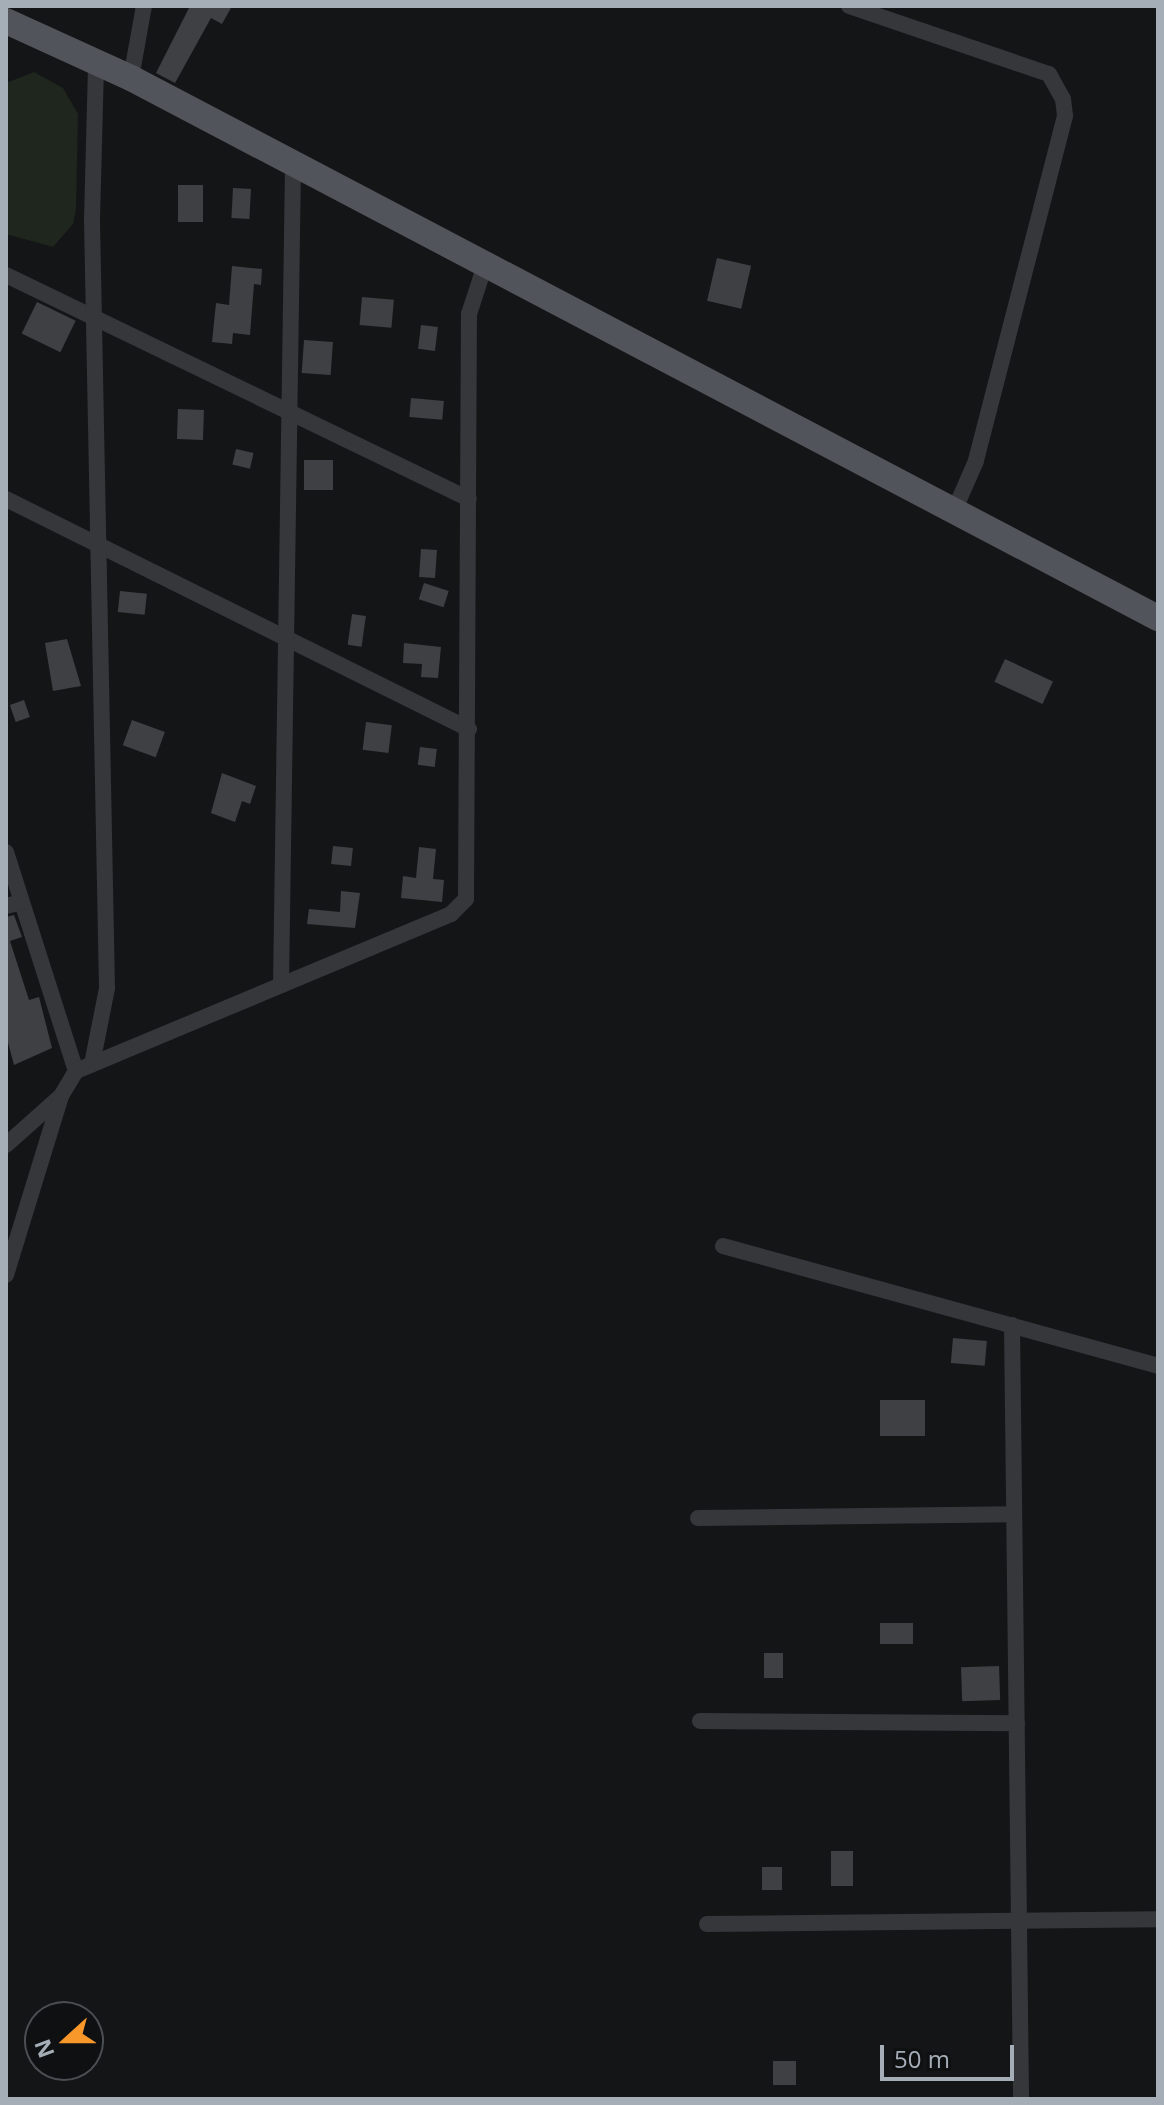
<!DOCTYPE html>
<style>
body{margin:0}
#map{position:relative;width:1164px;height:2105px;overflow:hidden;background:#141516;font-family:"Open Sans",sans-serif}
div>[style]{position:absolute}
.green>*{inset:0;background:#1e261e}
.building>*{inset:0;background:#3e4043;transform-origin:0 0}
.street>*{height:16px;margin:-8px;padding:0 8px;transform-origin:8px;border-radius:8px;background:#35373b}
.primary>*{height:26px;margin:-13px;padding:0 13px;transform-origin:13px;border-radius:13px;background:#51545a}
span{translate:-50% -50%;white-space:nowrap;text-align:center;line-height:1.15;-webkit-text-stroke:8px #0f1011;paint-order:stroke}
.frame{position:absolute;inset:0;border:8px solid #a5adb7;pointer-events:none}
.north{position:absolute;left:24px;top:2001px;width:80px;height:80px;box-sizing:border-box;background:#0f1011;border:2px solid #4b4f53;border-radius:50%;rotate:249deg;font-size:22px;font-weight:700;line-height:32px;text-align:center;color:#a5adb7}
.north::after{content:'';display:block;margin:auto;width:28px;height:36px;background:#f9982a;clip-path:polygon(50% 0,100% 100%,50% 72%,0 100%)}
.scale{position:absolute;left:880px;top:2045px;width:134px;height:36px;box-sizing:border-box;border:4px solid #a5adb7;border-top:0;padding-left:10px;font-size:24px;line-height:28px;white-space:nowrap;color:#a5adb7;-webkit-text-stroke:6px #0f1011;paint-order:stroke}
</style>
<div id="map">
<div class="green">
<i style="clip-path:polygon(34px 72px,63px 88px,78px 114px,76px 209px,73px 224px,53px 247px,6px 234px,6px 83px)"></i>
</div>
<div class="building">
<i style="clip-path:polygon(190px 6px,232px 6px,222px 24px,211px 18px,175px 83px,156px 73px)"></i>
<i style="left:178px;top:185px;width:25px;height:37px"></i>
<i style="left:233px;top:188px;width:18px;height:30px;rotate:3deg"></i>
<i style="left:717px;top:258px;width:35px;height:44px;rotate:13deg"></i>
<i style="clip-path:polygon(232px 266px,262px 269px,261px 285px,254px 284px,250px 335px,233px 333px,232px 344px,212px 342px,216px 303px,229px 305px)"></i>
<i style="left:362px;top:297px;width:32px;height:28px;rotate:5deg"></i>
<i style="left:37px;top:302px;width:43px;height:35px;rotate:26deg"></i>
<i style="left:421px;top:325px;width:17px;height:24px;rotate:7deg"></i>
<i style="left:304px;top:340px;width:29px;height:33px;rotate:4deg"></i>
<i style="left:411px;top:398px;width:33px;height:19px;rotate:5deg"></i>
<i style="left:178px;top:409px;width:26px;height:30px;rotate:2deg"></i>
<i style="left:236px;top:449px;width:18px;height:16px;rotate:13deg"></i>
<i style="left:304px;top:460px;width:29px;height:30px"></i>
<i style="left:421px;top:549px;width:16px;height:28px;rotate:4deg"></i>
<i style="left:424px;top:583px;width:26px;height:17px;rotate:18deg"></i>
<i style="left:120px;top:591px;width:27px;height:21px;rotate:6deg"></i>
<i style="left:352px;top:614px;width:14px;height:31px;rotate:8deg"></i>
<i style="clip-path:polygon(67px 639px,81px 686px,53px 691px,45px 643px)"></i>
<i style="clip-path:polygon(404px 643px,441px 647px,438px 678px,421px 677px,422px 664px,403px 663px)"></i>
<i style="left:1005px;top:659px;width:53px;height:25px;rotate:25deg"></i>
<i style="left:24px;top:700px;width:18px;height:15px;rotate:71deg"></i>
<i style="left:132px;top:720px;width:35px;height:27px;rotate:20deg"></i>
<i style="left:366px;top:722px;width:26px;height:28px;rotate:7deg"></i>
<i style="left:420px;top:747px;width:17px;height:18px;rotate:7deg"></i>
<i style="clip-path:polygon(222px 773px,256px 786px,250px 804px,242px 801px,235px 822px,211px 813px)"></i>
<i style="left:333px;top:846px;width:20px;height:18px;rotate:6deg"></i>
<i style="clip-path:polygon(419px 847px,436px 849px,433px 879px,444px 880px,442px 902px,401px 898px,403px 876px,416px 878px)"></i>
<i style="clip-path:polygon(341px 891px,360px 893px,355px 928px,307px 924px,309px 909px,340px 912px)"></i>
<i style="clip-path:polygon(14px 915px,22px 937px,10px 941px,29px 1000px,39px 997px,52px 1048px,14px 1065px,6px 1035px,6px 917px)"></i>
<i style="left:953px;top:1338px;width:34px;height:25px;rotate:5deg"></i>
<i style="left:880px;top:1400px;width:45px;height:36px"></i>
<i style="left:913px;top:1623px;width:21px;height:33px;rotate:90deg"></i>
<i style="left:764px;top:1653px;width:19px;height:25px"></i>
<i style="left:999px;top:1666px;width:34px;height:38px;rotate:88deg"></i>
<i style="left:831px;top:1851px;width:22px;height:35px"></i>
<i style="left:762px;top:1867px;width:20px;height:23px"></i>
<i style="left:773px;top:2061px;width:23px;height:24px"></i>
</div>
<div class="street">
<i style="left:849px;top:6px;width:211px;rotate:18.8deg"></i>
<i style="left:1049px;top:74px;width:29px;rotate:61deg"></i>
<i style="left:1063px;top:99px;width:17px;rotate:83deg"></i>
<i style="left:1065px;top:116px;width:356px;rotate:104.5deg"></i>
<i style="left:976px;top:461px;width:55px;rotate:113.7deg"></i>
<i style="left:131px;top:78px;width:73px;rotate:-79.8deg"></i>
<i style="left:6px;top:275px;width:514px;rotate:25.82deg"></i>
<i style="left:6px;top:499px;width:517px;rotate:26.42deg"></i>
<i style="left:6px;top:852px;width:230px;rotate:72.3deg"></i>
<i style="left:6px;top:906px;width:16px;rotate:-14deg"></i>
<i style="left:281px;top:985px;width:821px;rotate:-89.16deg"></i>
<i style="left:92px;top:1064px;width:77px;rotate:-78.8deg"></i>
<i style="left:107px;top:988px;width:769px;rotate:-91.12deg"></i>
<i style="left:92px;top:219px;width:157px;rotate:-88.5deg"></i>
<i style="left:6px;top:1145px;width:74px;rotate:-41.7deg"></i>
<i style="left:723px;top:1246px;width:451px;rotate:15.4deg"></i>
<i style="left:6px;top:1275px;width:187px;rotate:-72.9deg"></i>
<i style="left:61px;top:1096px;width:29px;rotate:-59deg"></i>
<i style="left:76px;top:1071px;width:407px;rotate:-22.7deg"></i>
<i style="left:451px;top:914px;width:21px;rotate:-45deg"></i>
<i style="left:466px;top:899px;width:585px;rotate:-89.71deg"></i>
<i style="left:469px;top:314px;width:52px;rotate:-71.9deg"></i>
<i style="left:1012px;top:1325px;width:774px;rotate:89.33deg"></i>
<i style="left:698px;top:1518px;width:316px;rotate:-0.7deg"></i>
<i style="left:700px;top:1721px;width:317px;rotate:0.4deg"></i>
<i style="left:707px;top:1924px;width:451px;rotate:-0.6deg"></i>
</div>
<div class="primary">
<i style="left:6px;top:21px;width:137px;rotate:24.5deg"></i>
<i style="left:131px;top:78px;width:1160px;rotate:27.74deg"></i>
</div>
<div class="frame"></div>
<div class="north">N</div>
<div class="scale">50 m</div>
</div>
